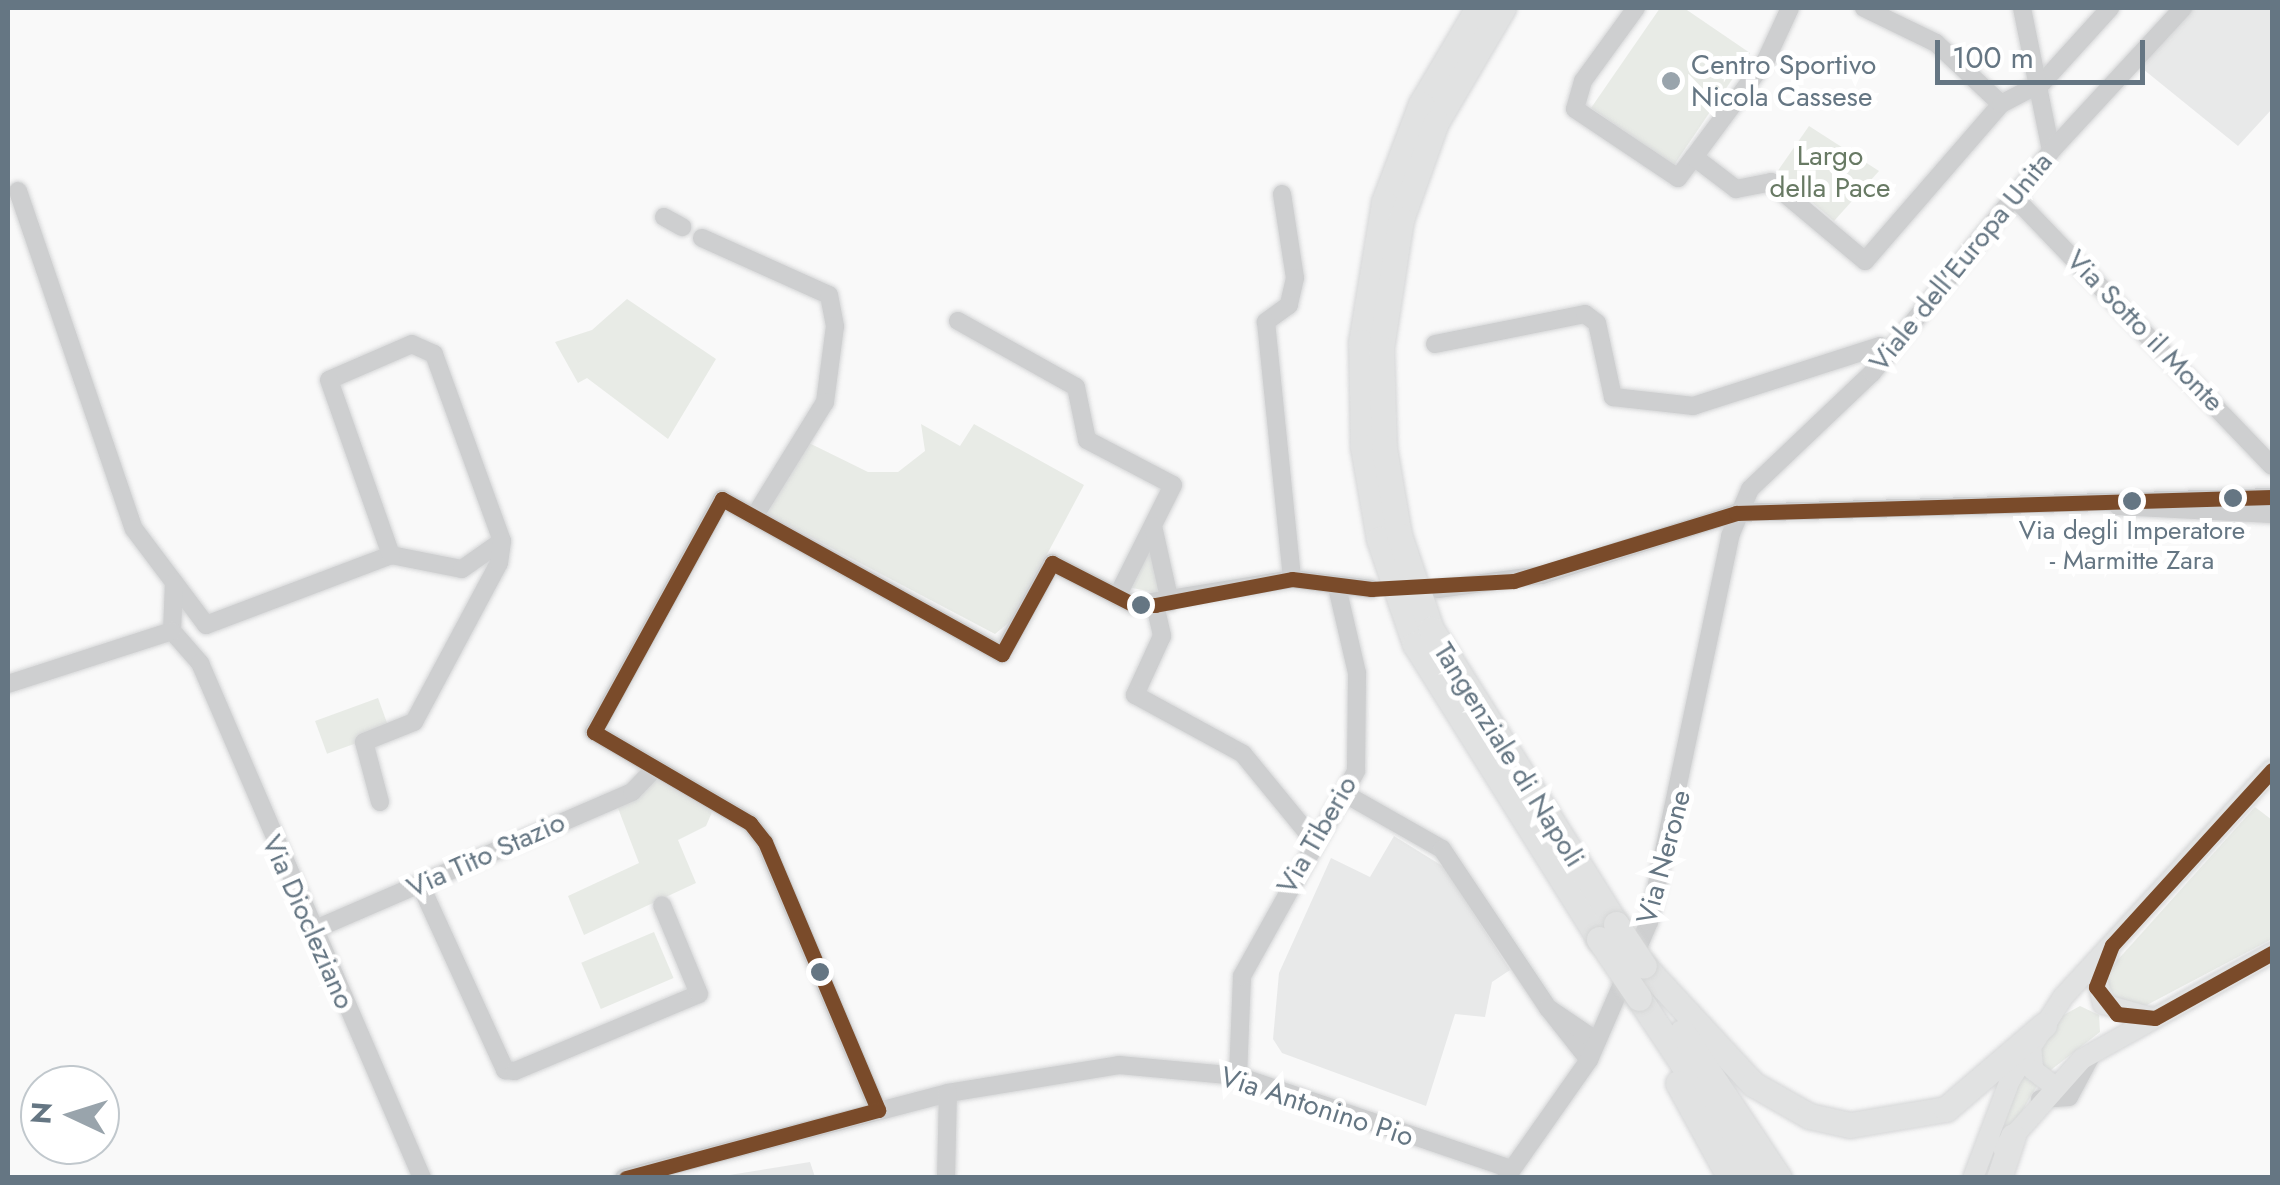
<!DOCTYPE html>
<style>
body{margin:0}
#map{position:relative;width:2280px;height:1185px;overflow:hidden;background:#f9f9f9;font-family:Jost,sans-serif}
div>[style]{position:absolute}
.built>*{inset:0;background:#e8e9e9}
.green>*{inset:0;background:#e8ebe6;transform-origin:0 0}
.roads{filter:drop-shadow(0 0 2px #d5d6d7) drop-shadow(0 0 2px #d5d6d7)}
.minor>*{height:18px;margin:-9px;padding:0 9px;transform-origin:9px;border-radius:9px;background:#cecfd0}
.major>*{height:20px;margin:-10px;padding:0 10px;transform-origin:10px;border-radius:10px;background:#e1e2e2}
.highway>*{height:25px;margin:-12.5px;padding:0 12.5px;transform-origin:12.5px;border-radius:12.5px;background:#e1e2e2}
.bridges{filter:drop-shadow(0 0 2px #d5d6d6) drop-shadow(0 0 2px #d5d6d6)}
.highway-bridge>*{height:25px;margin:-12.5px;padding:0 12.5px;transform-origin:12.5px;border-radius:12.5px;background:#e1e2e2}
.bus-1>*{height:15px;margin:-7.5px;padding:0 7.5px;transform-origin:7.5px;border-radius:7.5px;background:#7a4b2a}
.dots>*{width:28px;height:28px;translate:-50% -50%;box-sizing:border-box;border:5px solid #fff;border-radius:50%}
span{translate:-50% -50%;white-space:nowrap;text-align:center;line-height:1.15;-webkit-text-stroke:10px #fff;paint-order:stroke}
.bus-label{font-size:26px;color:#657683}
.poi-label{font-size:28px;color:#657683}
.left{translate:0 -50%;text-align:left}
.park-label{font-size:28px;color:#687a64}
.street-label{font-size:28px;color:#657683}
.frame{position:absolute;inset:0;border:10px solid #657683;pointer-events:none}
.north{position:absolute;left:20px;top:1065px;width:100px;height:100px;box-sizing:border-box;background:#fff;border:2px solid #c1c8cd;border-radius:50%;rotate:274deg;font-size:28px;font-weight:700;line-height:40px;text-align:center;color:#657683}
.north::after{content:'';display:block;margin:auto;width:35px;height:45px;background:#99a4ac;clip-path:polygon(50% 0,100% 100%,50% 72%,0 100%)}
.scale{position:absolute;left:1935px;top:40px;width:210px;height:45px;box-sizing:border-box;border:5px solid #657683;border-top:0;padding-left:12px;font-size:30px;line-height:35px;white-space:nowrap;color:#657683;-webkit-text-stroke:8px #fff;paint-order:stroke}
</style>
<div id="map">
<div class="built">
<i style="clip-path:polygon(2192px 8px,2272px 8px,2272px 109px,2238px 146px,2138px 65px)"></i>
<i style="clip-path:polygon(1394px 836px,1444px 867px,1510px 970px,1492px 982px,1485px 1017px,1455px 1014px,1426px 1106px,1282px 1053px,1273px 1039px,1279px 973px,1331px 858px,1370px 877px)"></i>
<i style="clip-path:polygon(810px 1162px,815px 1177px,717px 1177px)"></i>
</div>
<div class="green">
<i style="clip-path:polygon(1660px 8px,1684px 8px,1750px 53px,1674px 165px,1591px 108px)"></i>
<i style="clip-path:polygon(1809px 126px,1879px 171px,1834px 221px,1777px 172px)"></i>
<i style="clip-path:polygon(627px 299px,716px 359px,668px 439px,587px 378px,578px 383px,555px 342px,592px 330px)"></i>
<i style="clip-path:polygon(921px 424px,960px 446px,974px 424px,1084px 485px,1012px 620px,995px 634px,767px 514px,807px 442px,868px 472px,898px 472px,925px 451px)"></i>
<i style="clip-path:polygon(1150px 541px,1161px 594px,1128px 587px)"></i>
<i style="left:378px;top:698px;width:35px;height:67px;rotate:70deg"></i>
<i style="clip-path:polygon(653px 777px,713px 810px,706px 826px,678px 840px,696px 883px,584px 935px,568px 896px,639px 863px,616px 803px)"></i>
<i style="clip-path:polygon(2255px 807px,2272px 820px,2272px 939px,2145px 1006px,2118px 1008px,2105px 974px)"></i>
<i style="left:654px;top:932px;width:50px;height:79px;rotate:67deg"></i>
<i style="clip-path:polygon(2080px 1006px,2099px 1015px,2100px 1032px,2047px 1073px,2037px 1054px,2062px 1016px)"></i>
<i style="clip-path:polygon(2026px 1075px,2037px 1086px,1983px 1177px,2021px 1076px)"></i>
</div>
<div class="roads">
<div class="minor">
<i style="left:1636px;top:8px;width:90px;rotate:126deg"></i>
<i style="left:1583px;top:81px;width:29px;rotate:106deg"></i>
<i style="left:1575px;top:109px;width:124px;rotate:33.8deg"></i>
<i style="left:1678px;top:178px;width:26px;rotate:-53deg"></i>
<i style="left:1790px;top:8px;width:57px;rotate:114.8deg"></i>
<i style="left:1766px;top:60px;width:121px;rotate:126.6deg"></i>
<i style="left:1694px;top:157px;width:53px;rotate:37.3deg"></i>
<i style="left:1736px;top:189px;width:36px;rotate:-11deg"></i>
<i style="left:1771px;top:182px;width:123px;rotate:40deg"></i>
<i style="left:1865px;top:261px;width:208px;rotate:-49.1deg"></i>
<i style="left:1864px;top:8px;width:80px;rotate:25.9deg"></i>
<i style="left:1936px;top:43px;width:89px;rotate:43.2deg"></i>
<i style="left:2001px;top:104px;width:47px;rotate:-27.6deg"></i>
<i style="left:2043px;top:82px;width:100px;rotate:-47.8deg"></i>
<i style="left:2022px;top:8px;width:146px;rotate:78.5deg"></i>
<i style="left:18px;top:191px;width:357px;rotate:71.1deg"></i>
<i style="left:134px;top:529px;width:120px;rotate:53.1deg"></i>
<i style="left:1282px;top:194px;width:85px;rotate:81.2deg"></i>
<i style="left:1295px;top:278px;width:28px;rotate:103deg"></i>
<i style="left:1289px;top:305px;width:29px;rotate:144deg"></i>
<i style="left:1266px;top:322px;width:258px;rotate:84.2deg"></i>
<i style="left:2015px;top:198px;width:371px;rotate:46.2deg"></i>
<i style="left:664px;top:217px;width:21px;rotate:29deg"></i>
<i style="left:702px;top:238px;width:139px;rotate:24.2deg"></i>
<i style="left:829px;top:295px;width:32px;rotate:79deg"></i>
<i style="left:835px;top:326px;width:77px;rotate:97.5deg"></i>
<i style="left:825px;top:402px;width:135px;rotate:121.7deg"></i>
<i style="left:958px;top:321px;width:135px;rotate:29.2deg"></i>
<i style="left:1076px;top:387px;width:54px;rotate:78.3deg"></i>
<i style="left:1087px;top:440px;width:97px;rotate:27.6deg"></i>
<i style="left:1173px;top:485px;width:125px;rotate:116.6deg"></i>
<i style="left:1435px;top:344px;width:153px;rotate:-11.3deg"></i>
<i style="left:1585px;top:314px;width:15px;rotate:37deg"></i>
<i style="left:1597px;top:323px;width:76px;rotate:77.8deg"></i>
<i style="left:1613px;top:397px;width:81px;rotate:6.4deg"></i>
<i style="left:1693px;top:406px;width:196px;rotate:-17.8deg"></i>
<i style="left:1880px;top:346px;width:11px;rotate:27deg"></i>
<i style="left:2118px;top:506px;width:154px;rotate:3deg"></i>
<i style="left:1153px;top:526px;width:78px;rotate:77.4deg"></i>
<i style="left:174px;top:582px;width:49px;rotate:92.3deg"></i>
<i style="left:172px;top:631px;width:43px;rotate:48.8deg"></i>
<i style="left:200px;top:663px;width:561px;rotate:66.68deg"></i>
<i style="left:1438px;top:589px;width:105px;rotate:-7.7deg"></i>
<i style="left:1542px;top:575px;width:204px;rotate:-17.7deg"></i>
<i style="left:1736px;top:513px;width:536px;rotate:-1.71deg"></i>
<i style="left:1155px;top:605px;width:32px;rotate:77deg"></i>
<i style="left:1162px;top:636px;width:65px;rotate:114.6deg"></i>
<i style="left:1135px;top:695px;width:123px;rotate:28.6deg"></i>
<i style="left:1243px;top:754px;width:114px;rotate:50.7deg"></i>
<i style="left:206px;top:625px;width:198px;rotate:-20.7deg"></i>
<i style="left:391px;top:555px;width:72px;rotate:11.2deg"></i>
<i style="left:462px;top:569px;width:49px;rotate:-35deg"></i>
<i style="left:502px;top:541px;width:199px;rotate:-110deg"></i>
<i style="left:434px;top:354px;width:24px;rotate:-156deg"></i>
<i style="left:412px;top:344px;width:90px;rotate:156.6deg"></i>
<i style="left:329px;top:380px;width:186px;rotate:70.5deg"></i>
<i style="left:8px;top:684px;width:172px;rotate:-17.9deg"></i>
<i style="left:1347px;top:795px;width:109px;rotate:29.6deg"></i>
<i style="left:1442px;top:849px;width:191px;rotate:56.3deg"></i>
<i style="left:380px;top:802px;width:62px;rotate:-104.9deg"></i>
<i style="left:364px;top:742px;width:54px;rotate:-21.8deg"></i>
<i style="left:414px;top:722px;width:180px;rotate:-61.9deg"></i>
<i style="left:499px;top:563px;width:22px;rotate:-82deg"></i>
<i style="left:420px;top:884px;width:205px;rotate:65.4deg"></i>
<i style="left:505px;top:1070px;width:10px;rotate:6deg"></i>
<i style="left:515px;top:1071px;width:199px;rotate:-22.7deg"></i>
<i style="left:699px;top:994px;width:96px;rotate:-112.6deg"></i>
<i style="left:311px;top:931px;width:350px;rotate:-23.4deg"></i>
<i style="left:632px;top:792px;width:30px;rotate:-46deg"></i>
<i style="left:1589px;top:1060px;width:66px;rotate:-128.3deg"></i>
<i style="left:1548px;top:1008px;width:59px;rotate:34deg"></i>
<i style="left:1238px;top:1076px;width:100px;rotate:-87.7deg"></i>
<i style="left:1242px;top:976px;width:235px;rotate:-60.9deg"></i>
<i style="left:1356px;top:771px;width:98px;rotate:-89.4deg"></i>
<i style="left:1357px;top:673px;width:88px;rotate:-103.1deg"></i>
<i style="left:2040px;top:1099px;width:29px;rotate:-4deg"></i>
<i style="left:2069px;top:1097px;width:51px;rotate:-61.9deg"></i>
<i style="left:878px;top:1110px;width:291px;rotate:-112.9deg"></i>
<i style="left:765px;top:842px;width:24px;rotate:-128deg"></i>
<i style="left:750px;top:823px;width:181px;rotate:-149.7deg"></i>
<i style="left:594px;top:732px;width:266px;rotate:-61.2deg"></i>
<i style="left:722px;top:499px;width:320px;rotate:29deg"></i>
<i style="left:1002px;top:654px;width:104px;rotate:-61.2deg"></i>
<i style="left:1052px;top:563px;width:92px;rotate:27.1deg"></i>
<i style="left:1134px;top:605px;width:160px;rotate:-9.3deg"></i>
<i style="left:1292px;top:579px;width:80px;rotate:7.2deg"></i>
<i style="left:624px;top:1178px;width:335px;rotate:-14.7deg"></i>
<i style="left:948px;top:1093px;width:173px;rotate:-9.3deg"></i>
<i style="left:1119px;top:1065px;width:120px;rotate:5.3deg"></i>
<i style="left:1238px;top:1076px;width:286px;rotate:18.8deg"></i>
<i style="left:946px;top:1178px;width:85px;rotate:-88.7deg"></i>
<i style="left:1506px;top:1178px;width:144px;rotate:-54.9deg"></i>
<i style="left:1589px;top:1060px;width:150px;rotate:-66.5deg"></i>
<i style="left:1649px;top:922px;width:394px;rotate:-78.1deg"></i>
<i style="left:1730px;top:536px;width:51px;rotate:-66.9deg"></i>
<i style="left:1750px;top:489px;width:168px;rotate:-43.6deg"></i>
<i style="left:1872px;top:373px;width:285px;rotate:-51.1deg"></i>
<i style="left:2051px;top:151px;width:195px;rotate:-47.3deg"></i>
</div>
<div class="major">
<i style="left:2108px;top:956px;width:22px;rotate:124deg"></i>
<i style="left:2096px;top:974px;width:31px;rotate:77deg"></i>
<i style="left:2103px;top:1004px;width:51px;rotate:15.9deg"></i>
<i style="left:2031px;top:1045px;width:25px;rotate:85deg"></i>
<i style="left:2033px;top:1070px;width:25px;rotate:37deg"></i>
<i style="left:2003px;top:1148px;width:119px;rotate:-48.4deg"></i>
<i style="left:2082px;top:1059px;width:218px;rotate:-29.2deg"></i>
<i style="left:1973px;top:1178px;width:105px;rotate:-69.3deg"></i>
<i style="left:2010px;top:1080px;width:98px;rotate:-57.4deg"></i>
<i style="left:2063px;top:997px;width:309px;rotate:-47.4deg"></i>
</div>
<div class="highway">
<i style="left:1478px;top:8px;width:112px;rotate:120.7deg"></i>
<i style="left:1421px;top:104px;width:105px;rotate:110.7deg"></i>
<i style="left:1384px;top:202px;width:142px;rotate:99.3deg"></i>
<i style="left:1361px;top:342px;width:105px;rotate:88.9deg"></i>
<i style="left:1363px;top:447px;width:93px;rotate:80.1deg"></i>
<i style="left:1379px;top:539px;width:111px;rotate:71.1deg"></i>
<i style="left:1415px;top:644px;width:348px;rotate:58deg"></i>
<i style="left:1503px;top:8px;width:132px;rotate:120.4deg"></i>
<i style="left:1436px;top:122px;width:103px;rotate:109.8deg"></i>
<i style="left:1401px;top:219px;width:131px;rotate:98.8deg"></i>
<i style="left:1381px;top:348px;width:100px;rotate:88.3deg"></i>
<i style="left:1384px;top:448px;width:88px;rotate:80.2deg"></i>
<i style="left:1399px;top:535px;width:99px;rotate:71.2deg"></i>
<i style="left:1431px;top:629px;width:348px;rotate:57.9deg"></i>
<i style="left:1644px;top:966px;width:161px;rotate:47.3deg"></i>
<i style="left:1753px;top:1084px;width:64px;rotate:29.7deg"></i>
<i style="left:1809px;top:1116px;width:42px;rotate:12.4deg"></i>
<i style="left:1850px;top:1125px;width:97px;rotate:-9.5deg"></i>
<i style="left:1946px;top:1109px;width:129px;rotate:-40.6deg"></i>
<i style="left:1639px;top:998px;width:216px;rotate:56.5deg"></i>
<i style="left:1682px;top:1032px;width:175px;rotate:56.4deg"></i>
<i style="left:1678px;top:1083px;width:108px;rotate:61.3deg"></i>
<i style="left:1999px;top:1178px;width:44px;rotate:-71.6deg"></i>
</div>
</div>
<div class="bridges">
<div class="highway-bridge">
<i style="left:1616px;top:924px;width:50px;rotate:56.3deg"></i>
<i style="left:1599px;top:939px;width:71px;rotate:55.9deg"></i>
</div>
</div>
<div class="bus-1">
<i style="left:722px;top:499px;width:320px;rotate:29deg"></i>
<i style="left:1002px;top:654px;width:104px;rotate:-61.2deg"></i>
<i style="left:1052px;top:563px;width:92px;rotate:27.1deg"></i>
<i style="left:1134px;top:605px;width:21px"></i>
<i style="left:1155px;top:605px;width:139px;rotate:-10.7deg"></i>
<i style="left:1292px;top:579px;width:80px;rotate:7.2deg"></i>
<i style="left:1371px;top:589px;width:143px;rotate:-3.2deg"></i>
<i style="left:1514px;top:581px;width:232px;rotate:-17deg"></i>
<i style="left:1736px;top:513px;width:536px;rotate:-1.71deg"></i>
<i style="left:722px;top:499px;width:266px;rotate:118.8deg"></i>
<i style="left:594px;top:732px;width:181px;rotate:30.3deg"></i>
<i style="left:750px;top:823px;width:24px;rotate:52deg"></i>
<i style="left:765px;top:842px;width:291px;rotate:67.1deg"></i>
<i style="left:2272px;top:770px;width:237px;rotate:132.4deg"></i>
<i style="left:2112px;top:945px;width:45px;rotate:110.9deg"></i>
<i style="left:2096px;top:987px;width:34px;rotate:52deg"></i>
<i style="left:2117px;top:1014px;width:38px;rotate:6deg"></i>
<i style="left:2155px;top:1018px;width:134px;rotate:-29.1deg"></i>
<i style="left:626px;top:1178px;width:261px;rotate:-15.1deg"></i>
</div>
<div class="dots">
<i style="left:1671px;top:81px;background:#99a4ac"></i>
<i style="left:2233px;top:498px;background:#657683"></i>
<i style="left:2132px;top:501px;background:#657683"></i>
<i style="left:1141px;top:605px;background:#657683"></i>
<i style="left:820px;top:972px;background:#657683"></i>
</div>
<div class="bus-label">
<span style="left:2132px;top:546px">Via degli Imperatore<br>- Marmitte Zara</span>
</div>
<div class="poi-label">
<span class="left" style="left:1691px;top:81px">Centro Sportivo<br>Nicola Cassese</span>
</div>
<div class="park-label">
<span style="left:1830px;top:172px">Largo<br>della Pace</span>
</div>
<div class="street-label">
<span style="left:1961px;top:262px;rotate:-51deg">Viale dell'Europa Unita</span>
<span style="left:2145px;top:331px;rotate:46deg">Via Sotto il Monte</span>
<span style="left:1509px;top:755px;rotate:58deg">Tangenziale di Napoli</span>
<span style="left:1317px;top:835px;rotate:-60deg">Via Tiberio</span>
<span style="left:486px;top:855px;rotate:-24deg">Via Tito Stazio</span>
<span style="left:1664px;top:857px;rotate:-75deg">Via Nerone</span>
<span style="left:308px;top:922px;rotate:66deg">Via Diocleziano</span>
<span style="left:1317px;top:1107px;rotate:18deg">Via Antonino Pio</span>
</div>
<div class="frame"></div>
<div class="north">N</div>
<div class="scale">100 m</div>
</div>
